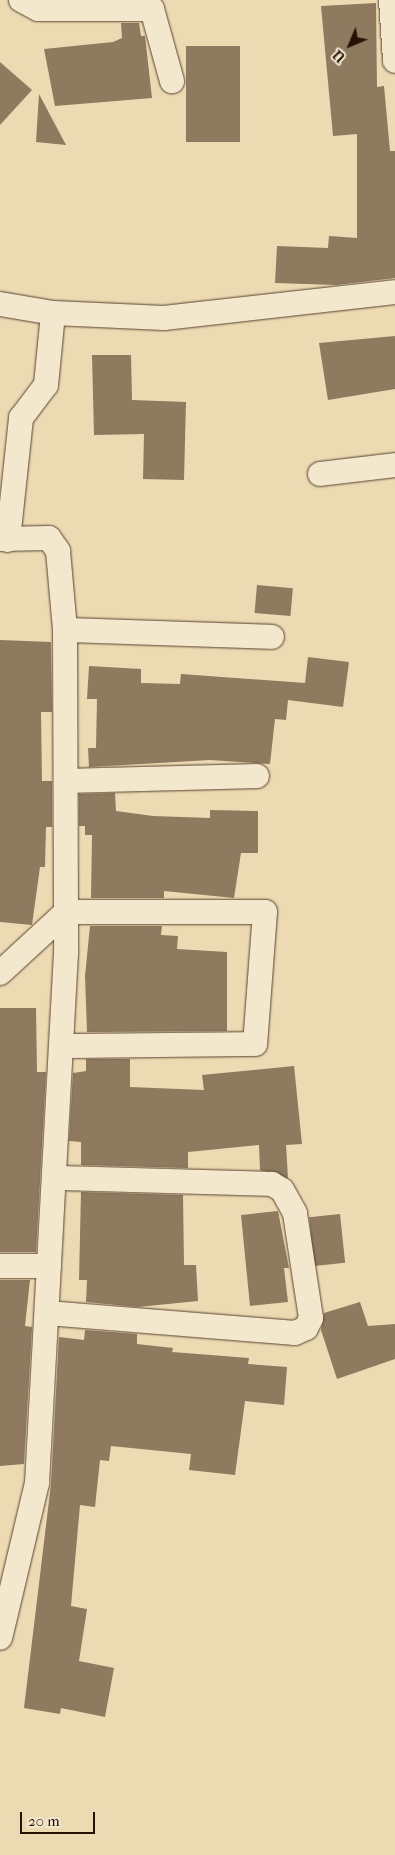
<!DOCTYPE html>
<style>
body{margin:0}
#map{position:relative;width:395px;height:1855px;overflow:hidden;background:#ecdab2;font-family:"IM FELL French Canon",serif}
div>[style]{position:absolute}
.building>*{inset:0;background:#8d7a5f;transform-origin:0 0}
.roads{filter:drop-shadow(0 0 1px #584330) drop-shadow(0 0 1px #584330)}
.minor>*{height:24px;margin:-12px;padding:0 12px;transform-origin:12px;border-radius:12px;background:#f3e7cd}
span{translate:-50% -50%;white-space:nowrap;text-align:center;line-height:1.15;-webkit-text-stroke:4px #f3e7cd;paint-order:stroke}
.north{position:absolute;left:325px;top:20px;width:50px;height:50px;-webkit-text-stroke:4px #f3e7cd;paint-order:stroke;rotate:225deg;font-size:14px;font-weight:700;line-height:20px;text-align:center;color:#261105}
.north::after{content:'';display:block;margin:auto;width:18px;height:22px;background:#261105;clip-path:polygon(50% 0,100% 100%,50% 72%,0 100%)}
.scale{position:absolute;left:20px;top:1812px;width:75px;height:22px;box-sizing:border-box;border:2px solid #261105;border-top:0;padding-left:6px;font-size:15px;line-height:18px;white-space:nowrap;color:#261105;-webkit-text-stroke:4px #f3e7cd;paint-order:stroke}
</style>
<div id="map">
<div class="building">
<i style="clip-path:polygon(376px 3px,377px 87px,384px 86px,390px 151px,395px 151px,395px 278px,336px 285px,275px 283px,277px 246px,328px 248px,329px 236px,357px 238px,357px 134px,333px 136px,321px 6px)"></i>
<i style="clip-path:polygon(121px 23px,139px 23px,141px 36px,145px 36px,152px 98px,55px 106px,44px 49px,113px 42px,122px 38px)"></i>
<i style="left:186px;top:46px;width:54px;height:96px"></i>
<i style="clip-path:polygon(0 62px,32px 90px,0 125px)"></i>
<i style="clip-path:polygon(39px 94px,66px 145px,36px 142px)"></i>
<i style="clip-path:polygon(395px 336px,395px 389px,328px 400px,319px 343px)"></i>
<i style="clip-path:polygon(92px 355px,131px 355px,132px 400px,186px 402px,184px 480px,143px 479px,144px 434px,94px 435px)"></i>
<i style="left:257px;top:585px;width:36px;height:28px;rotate:5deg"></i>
<i style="clip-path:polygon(0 640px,51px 642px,52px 712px,41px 712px,42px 781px,52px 781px,52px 827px,46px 827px,45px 867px,40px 867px,32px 925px,0 922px)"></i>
<i style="clip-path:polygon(308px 657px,349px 662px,343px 707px,288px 700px,286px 720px,275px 719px,270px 764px,210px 760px,89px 767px,88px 748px,96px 748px,97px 699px,87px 699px,89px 666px,141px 669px,141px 683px,180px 684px,181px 674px,305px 683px)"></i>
<i style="clip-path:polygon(115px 793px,116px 811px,153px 816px,210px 818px,210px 810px,258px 811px,258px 853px,241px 853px,234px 898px,164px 891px,164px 898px,91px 898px,92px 835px,85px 835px,85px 826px,79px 826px,79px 794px)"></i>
<i style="clip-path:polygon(90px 926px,162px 926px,161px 935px,178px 936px,177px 949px,227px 952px,227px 1031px,87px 1032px,85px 976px)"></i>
<i style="clip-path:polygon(0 1008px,36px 1008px,37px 1072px,46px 1072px,36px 1252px,0 1252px)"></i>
<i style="clip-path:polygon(86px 1059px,130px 1059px,130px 1087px,204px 1090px,202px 1075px,294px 1066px,302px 1144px,286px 1145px,288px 1178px,260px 1170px,259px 1145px,188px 1152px,188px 1168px,81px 1165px,81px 1142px,69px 1141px,73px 1073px,86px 1071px)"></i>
<i style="clip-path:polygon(81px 1192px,183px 1195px,184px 1265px,196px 1265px,198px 1301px,138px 1307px,86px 1302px,87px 1280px,79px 1280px)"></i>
<i style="clip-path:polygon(278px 1211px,289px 1268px,284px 1268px,288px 1302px,250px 1306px,241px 1215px)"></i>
<i style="left:340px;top:1214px;width:49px;height:31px;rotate:84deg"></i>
<i style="clip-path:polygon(0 1280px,30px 1280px,25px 1326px,32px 1327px,24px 1464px,0 1466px)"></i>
<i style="clip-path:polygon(360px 1302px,368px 1326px,395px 1324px,395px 1359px,337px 1379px,321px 1330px,324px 1313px)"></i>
<i style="clip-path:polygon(85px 1330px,137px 1334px,137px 1344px,173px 1348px,172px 1352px,249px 1358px,248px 1364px,287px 1367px,284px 1405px,245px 1401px,235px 1475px,189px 1470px,191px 1454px,111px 1446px,109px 1461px,100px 1460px,95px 1507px,80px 1505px,71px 1606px,87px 1609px,79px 1661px,114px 1668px,105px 1717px,61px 1708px,60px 1714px,24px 1708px,51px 1484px,59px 1337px,84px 1340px)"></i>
</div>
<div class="roads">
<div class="minor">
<i style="left:21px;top:0;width:19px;rotate:28deg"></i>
<i style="left:38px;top:9px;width:114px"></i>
<i style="left:152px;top:9px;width:75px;rotate:74.5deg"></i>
<i style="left:391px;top:0;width:61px;rotate:86.2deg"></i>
<i style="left:0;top:304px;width:54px;rotate:9.6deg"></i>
<i style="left:53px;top:313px;width:111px;rotate:2.6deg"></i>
<i style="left:164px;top:318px;width:232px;rotate:-6.4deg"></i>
<i style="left:320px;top:474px;width:76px;rotate:-6.8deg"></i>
<i style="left:0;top:539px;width:49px;rotate:-1.2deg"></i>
<i style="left:49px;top:538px;width:16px;rotate:55deg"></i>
<i style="left:58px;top:551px;width:79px;rotate:84.9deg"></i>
<i style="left:65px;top:630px;width:323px;rotate:89.8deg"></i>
<i style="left:66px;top:953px;width:531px;rotate:93.13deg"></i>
<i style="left:37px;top:1483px;width:159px;rotate:103.4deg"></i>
<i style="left:8px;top:540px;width:123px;rotate:-83.9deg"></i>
<i style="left:21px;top:418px;width:41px;rotate:-52.9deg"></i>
<i style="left:46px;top:385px;width:72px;rotate:-84.4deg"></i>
<i style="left:65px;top:630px;width:207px;rotate:1.9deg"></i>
<i style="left:66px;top:781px;width:191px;rotate:-1.5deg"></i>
<i style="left:0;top:973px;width:90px;rotate:-42.7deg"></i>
<i style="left:66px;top:912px;width:199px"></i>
<i style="left:265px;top:912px;width:132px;rotate:94.3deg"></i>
<i style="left:255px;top:1044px;width:194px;rotate:179.4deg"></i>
<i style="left:0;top:1266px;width:49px"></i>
<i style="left:47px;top:1313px;width:249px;rotate:4.6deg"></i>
<i style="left:295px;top:1333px;width:12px;rotate:-24deg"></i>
<i style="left:306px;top:1328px;width:11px;rotate:-63deg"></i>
<i style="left:311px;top:1318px;width:106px;rotate:-98.7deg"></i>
<i style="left:295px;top:1213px;width:26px;rotate:-119deg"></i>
<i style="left:282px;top:1190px;width:12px;rotate:-149deg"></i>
<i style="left:272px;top:1184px;width:218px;rotate:-178.4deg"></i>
</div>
</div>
<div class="north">U</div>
<div class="scale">20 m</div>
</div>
